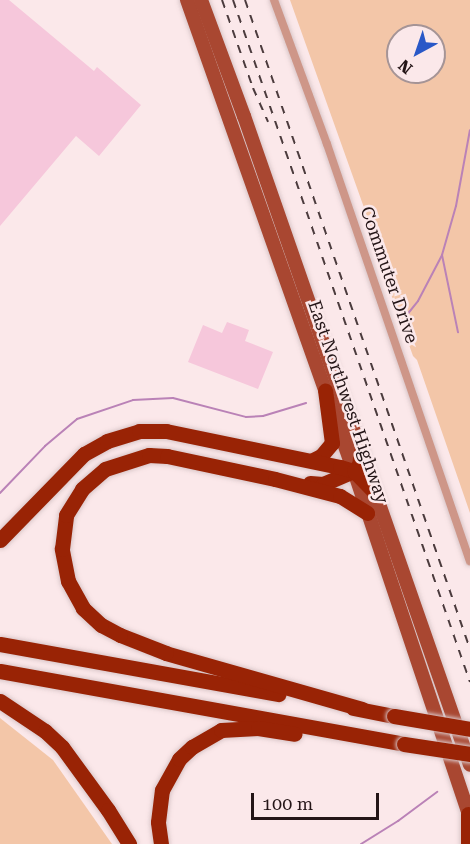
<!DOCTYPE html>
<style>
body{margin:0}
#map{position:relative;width:470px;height:844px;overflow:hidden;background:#fbe8ea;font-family:"Roboto Serif",serif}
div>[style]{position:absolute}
.green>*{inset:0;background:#f3c6a8}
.stream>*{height:2px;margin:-1px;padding:0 1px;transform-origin:1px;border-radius:1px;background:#ba82b7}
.building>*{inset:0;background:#f6c7db}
.roads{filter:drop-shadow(0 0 2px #d9c6c8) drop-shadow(0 0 2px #d9c6c8)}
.street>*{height:8px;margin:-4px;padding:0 4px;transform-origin:4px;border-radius:4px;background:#ce9688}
.primary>*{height:14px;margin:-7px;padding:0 7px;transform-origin:7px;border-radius:7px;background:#a94731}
.highway>*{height:15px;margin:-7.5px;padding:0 7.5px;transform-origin:7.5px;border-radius:7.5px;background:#992305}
.rail>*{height:2px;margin-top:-1px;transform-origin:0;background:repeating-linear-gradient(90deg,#4b3b3d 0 8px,transparent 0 16px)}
.bridges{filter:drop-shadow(0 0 2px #d9c6c8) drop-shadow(0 0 2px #d9c6c8)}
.highway-bridge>*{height:15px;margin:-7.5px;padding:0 7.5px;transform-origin:7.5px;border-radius:7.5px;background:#992305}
span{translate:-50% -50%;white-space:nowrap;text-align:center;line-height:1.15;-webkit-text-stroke:5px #fbe8ea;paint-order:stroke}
.street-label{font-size:18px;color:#241517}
.north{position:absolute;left:386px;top:24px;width:60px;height:60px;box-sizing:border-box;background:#fbe8ea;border:2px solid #a59496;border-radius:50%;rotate:220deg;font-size:16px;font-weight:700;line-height:24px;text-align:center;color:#241517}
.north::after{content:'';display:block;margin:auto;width:21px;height:27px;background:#2a58c7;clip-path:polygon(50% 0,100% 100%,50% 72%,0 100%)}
.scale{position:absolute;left:251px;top:793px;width:128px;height:27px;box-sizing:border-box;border:3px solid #241517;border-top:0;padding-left:8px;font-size:18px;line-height:21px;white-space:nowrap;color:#241517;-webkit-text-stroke:4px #fbe8ea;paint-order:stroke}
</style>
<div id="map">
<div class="green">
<i style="clip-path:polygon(evenodd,290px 0,470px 0,470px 513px,417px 360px,413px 356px,391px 294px,393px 289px,290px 0,398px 36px,434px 36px,434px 72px,398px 72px,398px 36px)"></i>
<i style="clip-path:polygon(0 718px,53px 760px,112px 844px,0 844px)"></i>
</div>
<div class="stream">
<i style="left:442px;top:255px;width:79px;rotate:78.3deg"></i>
<i style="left:406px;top:316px;width:19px;rotate:-51deg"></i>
<i style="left:418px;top:301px;width:52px;rotate:-62.4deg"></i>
<i style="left:442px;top:255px;width:51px;rotate:-74.1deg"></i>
<i style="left:456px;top:206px;width:77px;rotate:-79.6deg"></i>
<i style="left:0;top:493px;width:65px;rotate:-46.2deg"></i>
<i style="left:45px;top:446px;width:42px;rotate:-40.2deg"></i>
<i style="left:77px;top:419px;width:59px;rotate:-18.7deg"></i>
<i style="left:133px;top:400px;width:40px;rotate:-2.9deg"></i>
<i style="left:173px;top:398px;width:75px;rotate:14.6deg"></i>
<i style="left:246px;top:417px;width:17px;rotate:-3deg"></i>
<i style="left:263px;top:416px;width:45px;rotate:-16.8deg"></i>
<i style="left:361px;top:844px;width:44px;rotate:-31.9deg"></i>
<i style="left:398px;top:821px;width:49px;rotate:-36.6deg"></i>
</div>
<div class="building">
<i style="clip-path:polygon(0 0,9px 0,94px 71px,97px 67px,141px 105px,99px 156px,76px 136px,0 226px)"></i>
<i style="clip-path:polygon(227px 322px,249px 330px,245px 341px,273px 352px,258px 389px,188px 362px,203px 325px,222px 333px)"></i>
</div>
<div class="roads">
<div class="street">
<i style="left:274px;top:0;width:153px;rotate:69.8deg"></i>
<i style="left:327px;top:144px;width:441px;rotate:71.1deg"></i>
</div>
<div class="primary">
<i style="left:187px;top:0;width:500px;rotate:70.5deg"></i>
<i style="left:354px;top:471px;width:366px;rotate:71.5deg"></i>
<i style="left:201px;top:0;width:124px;rotate:69.7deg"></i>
<i style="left:244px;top:116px;width:687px;rotate:70.8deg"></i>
</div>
<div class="highway">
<i style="left:313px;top:460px;width:9px;rotate:-27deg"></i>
<i style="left:321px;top:456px;width:17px;rotate:-50deg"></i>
<i style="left:332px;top:443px;width:53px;rotate:-97.5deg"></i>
<i style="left:310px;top:483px;width:13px;rotate:4deg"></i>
<i style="left:323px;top:484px;width:34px;rotate:-23deg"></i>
<i style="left:354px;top:471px;width:8px;rotate:-50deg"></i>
<i style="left:359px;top:465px;width:13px;rotate:-81deg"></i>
<i style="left:0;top:540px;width:120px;rotate:-45.7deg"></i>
<i style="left:84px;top:454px;width:26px;rotate:-29deg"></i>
<i style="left:107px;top:441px;width:34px;rotate:-17deg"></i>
<i style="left:139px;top:431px;width:27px"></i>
<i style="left:166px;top:431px;width:178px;rotate:11.7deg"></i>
<i style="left:340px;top:467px;width:15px;rotate:16deg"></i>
<i style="left:354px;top:471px;width:30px;rotate:46deg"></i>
<i style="left:0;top:644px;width:283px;rotate:10.2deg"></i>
<i style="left:0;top:671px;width:411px;rotate:10.2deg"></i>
<i style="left:0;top:701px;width:54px;rotate:33.7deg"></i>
<i style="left:45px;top:731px;width:23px;rotate:43deg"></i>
<i style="left:62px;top:747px;width:78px;rotate:53.9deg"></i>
<i style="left:108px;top:810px;width:40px;rotate:58deg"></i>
<i style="left:353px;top:708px;width:42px;rotate:11deg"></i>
<i style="left:362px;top:709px;width:204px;rotate:-164.1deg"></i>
<i style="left:166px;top:653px;width:49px;rotate:-158.6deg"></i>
<i style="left:120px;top:635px;width:21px;rotate:-152deg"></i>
<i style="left:101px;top:625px;width:25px;rotate:-137deg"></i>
<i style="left:83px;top:608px;width:31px;rotate:-119deg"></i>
<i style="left:68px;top:581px;width:33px;rotate:-101deg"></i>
<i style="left:62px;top:549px;width:34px;rotate:-83deg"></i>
<i style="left:66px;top:515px;width:31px;rotate:-58deg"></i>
<i style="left:82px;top:489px;width:30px;rotate:-41deg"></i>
<i style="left:105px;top:469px;width:46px;rotate:-17.7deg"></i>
<i style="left:149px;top:455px;width:18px;rotate:3deg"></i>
<i style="left:167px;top:456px;width:110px;rotate:12deg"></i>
<i style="left:275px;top:479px;width:67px;rotate:14.7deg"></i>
<i style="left:340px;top:496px;width:32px;rotate:32deg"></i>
<i style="left:161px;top:844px;width:22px;rotate:-98deg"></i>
<i style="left:158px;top:822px;width:32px;rotate:-83deg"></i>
<i style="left:162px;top:790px;width:35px;rotate:-61deg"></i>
<i style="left:179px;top:759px;width:18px;rotate:-43deg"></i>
<i style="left:192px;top:747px;width:34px;rotate:-30deg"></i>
<i style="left:221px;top:730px;width:37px;rotate:-3deg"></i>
<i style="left:258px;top:728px;width:37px;rotate:9deg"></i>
<i style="left:468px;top:844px;width:30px;rotate:-90deg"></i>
</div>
</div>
<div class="rail">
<i style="left:222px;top:0;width:93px;rotate:70.6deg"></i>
<i style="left:253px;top:88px;width:37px;rotate:66deg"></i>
<i style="left:233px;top:0;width:722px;rotate:70.84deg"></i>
<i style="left:245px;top:0;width:687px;rotate:70.88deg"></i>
</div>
<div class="bridges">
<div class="highway-bridge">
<i style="left:394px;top:716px;width:77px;rotate:9.7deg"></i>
<i style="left:404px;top:744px;width:67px;rotate:8.6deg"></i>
</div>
</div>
<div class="street-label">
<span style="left:389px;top:275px;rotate:71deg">Commuter Drive</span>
<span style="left:348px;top:402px;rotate:71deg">East Northwest Highway</span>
</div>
<div class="north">N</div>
<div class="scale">100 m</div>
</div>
